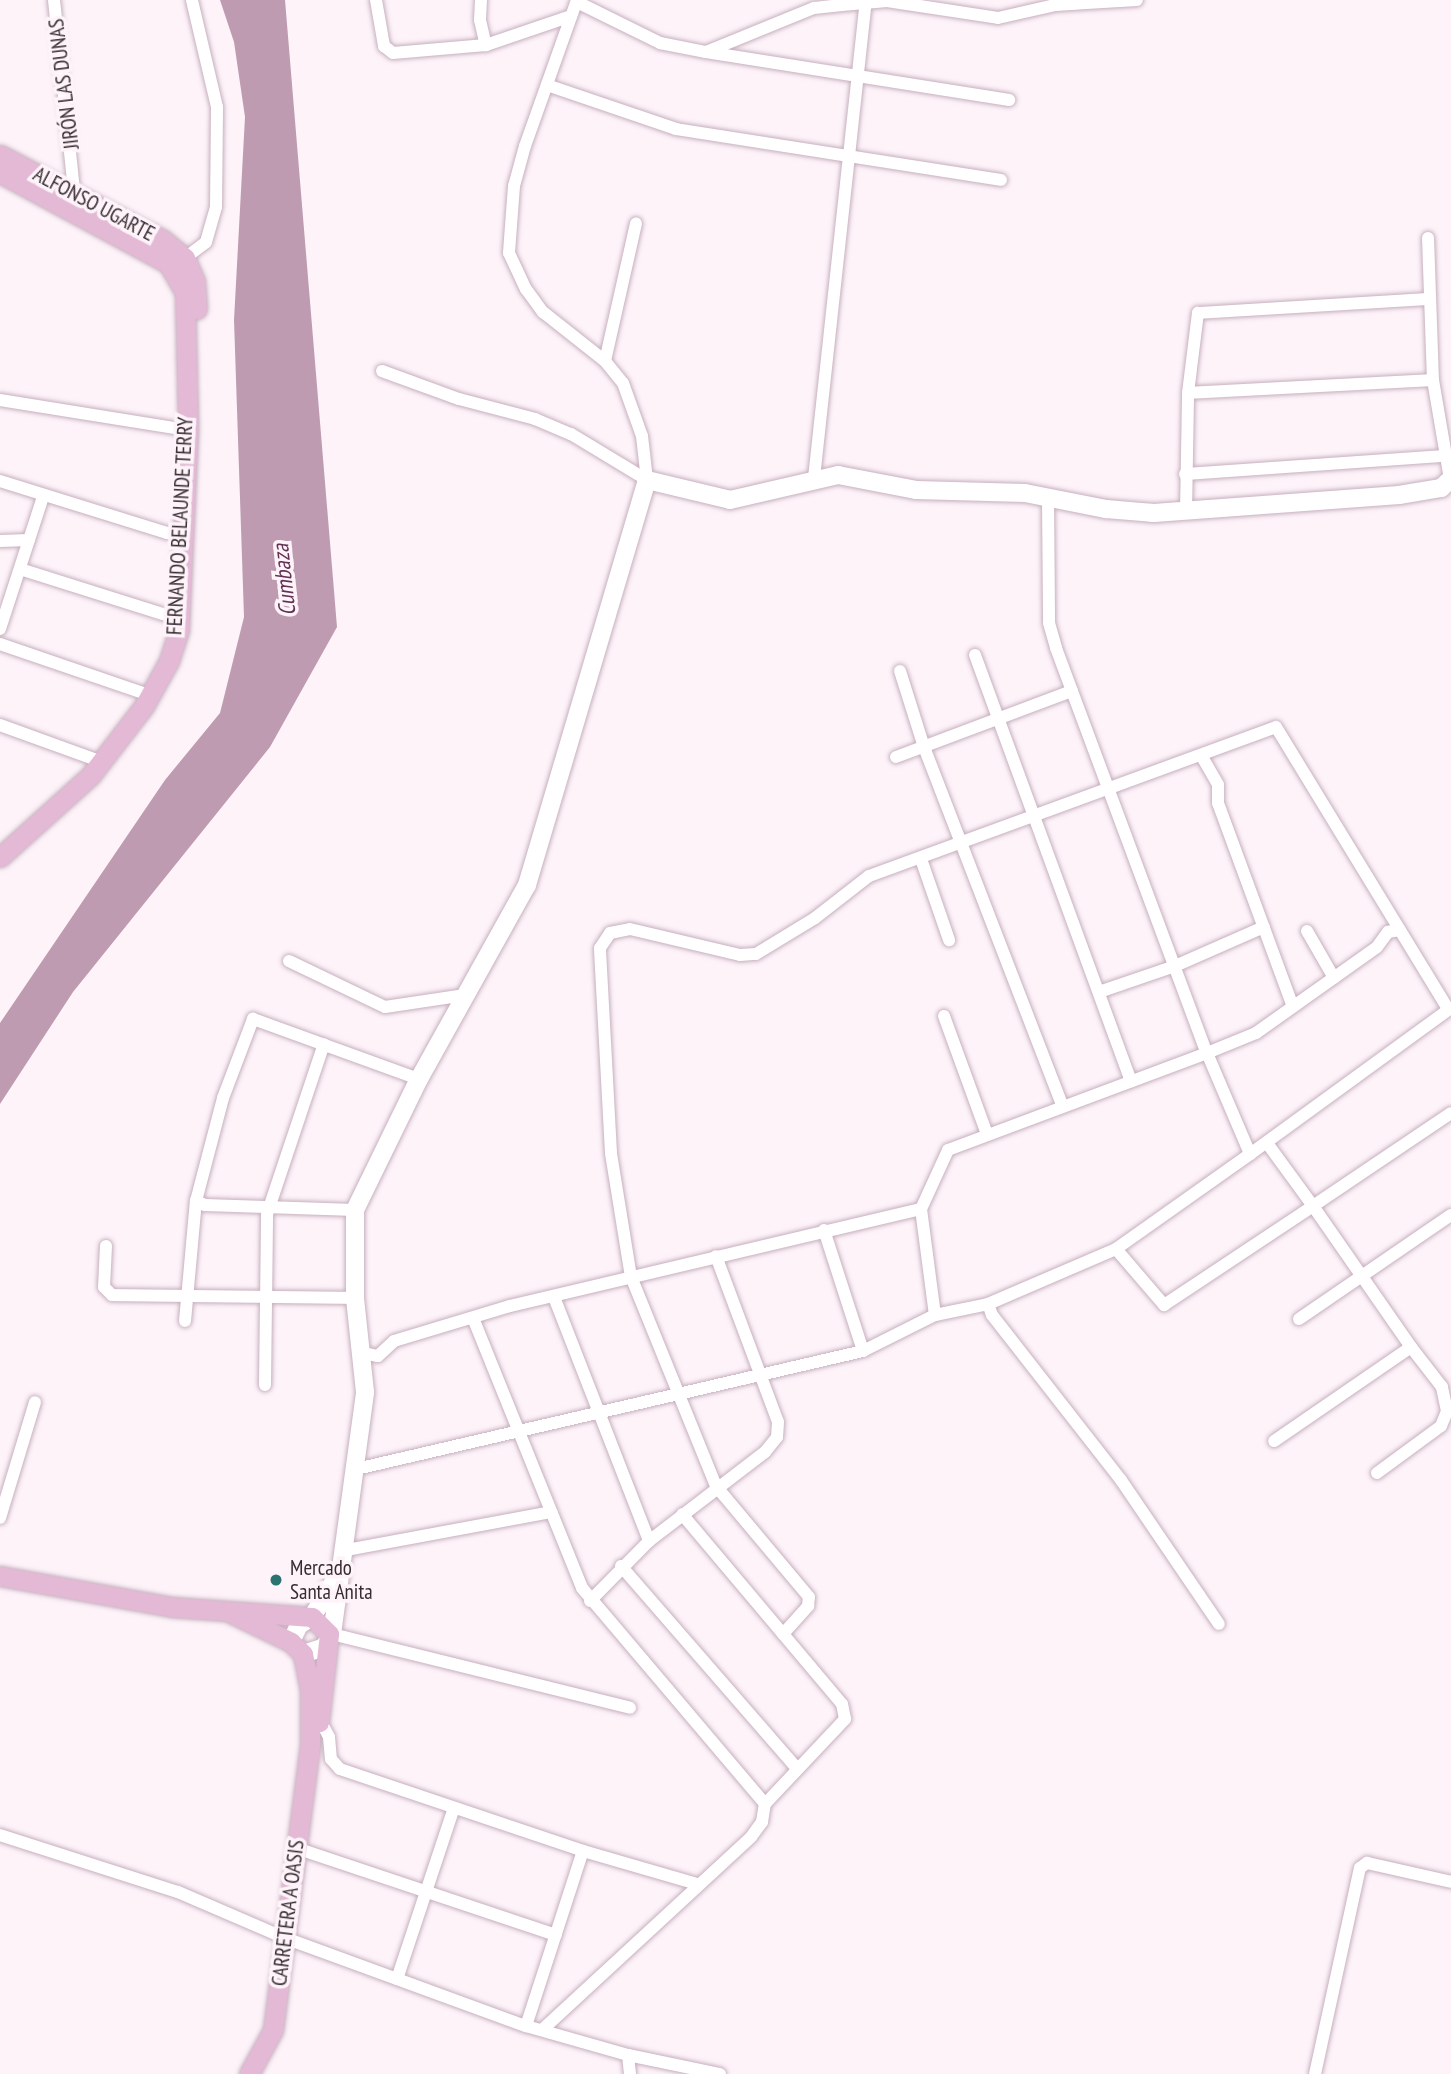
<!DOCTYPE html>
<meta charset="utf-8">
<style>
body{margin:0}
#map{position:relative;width:1451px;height:2074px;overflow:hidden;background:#fdf3f9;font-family:"PT Sans Narrow",sans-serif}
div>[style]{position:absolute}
.water>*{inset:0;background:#be9bb1}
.roads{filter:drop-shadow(0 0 2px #c7afbe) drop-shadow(0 0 2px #c7afbe)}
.street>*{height:12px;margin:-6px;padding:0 6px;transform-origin:6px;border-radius:6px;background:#fff}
.secondary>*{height:18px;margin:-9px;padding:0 9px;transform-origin:9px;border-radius:9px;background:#fff}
.primary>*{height:19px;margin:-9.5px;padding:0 9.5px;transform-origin:9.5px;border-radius:9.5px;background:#e3b9d5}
.dots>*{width:19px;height:19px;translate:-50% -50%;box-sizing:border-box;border:4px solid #fdf3f9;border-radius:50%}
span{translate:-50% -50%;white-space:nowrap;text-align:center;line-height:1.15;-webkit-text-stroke:7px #fdf3f9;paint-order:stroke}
.street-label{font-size:21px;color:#362d33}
.poi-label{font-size:21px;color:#362d33}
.left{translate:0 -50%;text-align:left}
.water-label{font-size:23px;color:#613253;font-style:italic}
</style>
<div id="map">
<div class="water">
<i style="clip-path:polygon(220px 0,285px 0,337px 627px,270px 747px,73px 992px,0 1104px,0 1023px,165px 780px,220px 713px,244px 617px,234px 320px,245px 117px,234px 42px)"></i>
</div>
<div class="roads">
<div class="street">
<i style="left:54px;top:0;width:200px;rotate:84deg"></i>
<i style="left:376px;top:0;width:47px;rotate:80.1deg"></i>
<i style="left:384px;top:46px;width:11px;rotate:38deg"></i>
<i style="left:393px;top:53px;width:93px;rotate:-4.9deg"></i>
<i style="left:486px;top:45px;width:90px;rotate:-18.8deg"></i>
<i style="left:481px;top:0;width:20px;rotate:93deg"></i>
<i style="left:480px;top:20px;width:26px;rotate:77deg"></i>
<i style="left:577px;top:0;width:155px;rotate:109.6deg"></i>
<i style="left:525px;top:146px;width:41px;rotate:105.4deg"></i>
<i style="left:514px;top:186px;width:67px;rotate:94.3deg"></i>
<i style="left:509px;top:253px;width:40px;rotate:65deg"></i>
<i style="left:526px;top:289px;width:29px;rotate:54deg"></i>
<i style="left:543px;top:312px;width:79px;rotate:38.3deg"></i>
<i style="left:605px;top:361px;width:28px;rotate:51deg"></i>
<i style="left:623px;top:383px;width:56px;rotate:70.3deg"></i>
<i style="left:642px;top:436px;width:44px;rotate:83.5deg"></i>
<i style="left:577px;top:2px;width:93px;rotate:26.3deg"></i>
<i style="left:660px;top:43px;width:47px;rotate:11.1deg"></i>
<i style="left:706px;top:52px;width:117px;rotate:-22.2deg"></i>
<i style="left:814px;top:8px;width:28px;rotate:-6deg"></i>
<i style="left:842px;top:5px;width:45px;rotate:-5.1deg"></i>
<i style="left:887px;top:1px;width:112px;rotate:8.7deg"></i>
<i style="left:998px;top:18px;width:58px;rotate:-12.8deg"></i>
<i style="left:1055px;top:5px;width:82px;rotate:-3.5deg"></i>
<i style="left:706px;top:52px;width:307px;rotate:9deg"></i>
<i style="left:547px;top:85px;width:136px;rotate:18.8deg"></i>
<i style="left:676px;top:129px;width:329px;rotate:8.9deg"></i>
<i style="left:1428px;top:238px;width:142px;rotate:88deg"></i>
<i style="left:1433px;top:380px;width:100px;rotate:80.3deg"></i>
<i style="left:185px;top:258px;width:26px;rotate:-37deg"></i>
<i style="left:206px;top:242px;width:36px;rotate:-74deg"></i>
<i style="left:216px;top:207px;width:100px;rotate:-89.4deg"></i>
<i style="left:217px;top:107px;width:110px;rotate:-103.2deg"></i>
<i style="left:605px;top:361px;width:141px;rotate:-77.3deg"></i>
<i style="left:382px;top:371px;width:82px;rotate:20deg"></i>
<i style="left:459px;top:399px;width:79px;rotate:14.7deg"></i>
<i style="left:535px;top:419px;width:39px;rotate:23deg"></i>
<i style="left:571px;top:434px;width:89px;rotate:31.2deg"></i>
<i style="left:1188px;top:393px;width:245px;rotate:-3deg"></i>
<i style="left:0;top:400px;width:190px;rotate:9.1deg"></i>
<i style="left:1185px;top:474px;width:261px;rotate:-4deg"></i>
<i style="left:814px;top:478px;width:478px;rotate:-83.8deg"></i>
<i style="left:0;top:481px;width:175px;rotate:17.3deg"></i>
<i style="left:167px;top:533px;width:17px"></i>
<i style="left:1048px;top:499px;width:124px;rotate:89.5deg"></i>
<i style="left:1049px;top:623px;width:26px;rotate:74deg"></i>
<i style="left:1056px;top:648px;width:432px;rotate:69.6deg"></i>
<i style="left:1207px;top:1053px;width:53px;rotate:-22.2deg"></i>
<i style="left:1256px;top:1033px;width:148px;rotate:-35.4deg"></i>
<i style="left:1377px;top:947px;width:19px;rotate:-54deg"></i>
<i style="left:1388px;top:932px;width:12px;rotate:-9deg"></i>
<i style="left:1186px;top:512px;width:119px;rotate:-89deg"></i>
<i style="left:1188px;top:393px;width:81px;rotate:-82.9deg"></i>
<i style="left:1198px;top:313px;width:232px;rotate:-3.5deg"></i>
<i style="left:0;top:541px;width:29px;rotate:-2deg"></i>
<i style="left:20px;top:569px;width:167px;rotate:17.5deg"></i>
<i style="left:0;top:629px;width:139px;rotate:-72deg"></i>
<i style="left:0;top:644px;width:157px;rotate:18.9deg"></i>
<i style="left:975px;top:655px;width:454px;rotate:69.9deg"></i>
<i style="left:900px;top:671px;width:80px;rotate:72.5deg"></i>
<i style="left:924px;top:747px;width:384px;rotate:68.9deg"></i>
<i style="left:0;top:725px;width:109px;rotate:19.9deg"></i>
<i style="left:1201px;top:755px;width:34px;rotate:60deg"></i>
<i style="left:1218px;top:785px;width:18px;rotate:90deg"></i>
<i style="left:1218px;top:803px;width:214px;rotate:69.8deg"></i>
<i style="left:896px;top:757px;width:188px;rotate:-20.6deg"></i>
<i style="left:921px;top:859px;width:86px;rotate:70.9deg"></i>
<i style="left:1307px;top:931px;width:54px;rotate:60.1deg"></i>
<i style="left:289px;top:961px;width:106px;rotate:25.6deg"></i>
<i style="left:385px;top:1007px;width:81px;rotate:-8.5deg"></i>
<i style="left:1099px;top:992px;width:80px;rotate:-18.9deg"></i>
<i style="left:1175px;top:966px;width:97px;rotate:-23.7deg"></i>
<i style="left:944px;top:1016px;width:126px;rotate:70deg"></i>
<i style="left:1267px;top:1143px;width:78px;rotate:53.9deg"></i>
<i style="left:1313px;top:1206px;width:166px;rotate:-34deg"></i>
<i style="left:921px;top:1209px;width:107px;rotate:82.5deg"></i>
<i style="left:355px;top:1210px;width:150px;rotate:-178.1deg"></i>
<i style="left:205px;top:1205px;width:10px;rotate:-156deg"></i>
<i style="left:196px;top:1201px;width:106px;rotate:-75.3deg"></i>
<i style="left:223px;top:1098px;width:85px;rotate:-69.2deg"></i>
<i style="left:253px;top:1019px;width:177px;rotate:19.9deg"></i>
<i style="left:824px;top:1230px;width:127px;rotate:72.1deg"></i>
<i style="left:106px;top:1246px;width:41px;rotate:92.8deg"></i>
<i style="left:104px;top:1287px;width:11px;rotate:45deg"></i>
<i style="left:112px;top:1295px;width:243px;rotate:0.7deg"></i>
<i style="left:1116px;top:1249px;width:74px;rotate:49.4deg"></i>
<i style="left:1164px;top:1305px;width:179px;rotate:-33.6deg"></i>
<i style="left:1313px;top:1206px;width:172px;rotate:55.2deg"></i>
<i style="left:1411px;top:1347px;width:166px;rotate:145.5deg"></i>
<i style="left:554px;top:1297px;width:262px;rotate:68.7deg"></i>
<i style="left:988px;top:1304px;width:12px;rotate:70deg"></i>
<i style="left:992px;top:1315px;width:209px;rotate:52deg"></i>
<i style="left:1121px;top:1480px;width:174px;rotate:55.8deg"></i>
<i style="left:473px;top:1318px;width:291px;rotate:68deg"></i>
<i style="left:582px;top:1588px;width:283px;rotate:49.7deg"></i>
<i style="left:1299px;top:1319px;width:184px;rotate:-34.4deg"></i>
<i style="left:185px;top:1321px;width:121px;rotate:-84.8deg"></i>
<i style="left:360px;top:1352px;width:18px;rotate:13deg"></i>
<i style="left:378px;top:1356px;width:22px;rotate:-43deg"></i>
<i style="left:394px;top:1341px;width:121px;rotate:-16.8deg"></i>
<i style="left:510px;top:1306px;width:422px;rotate:-13.3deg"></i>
<i style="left:921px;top:1209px;width:65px;rotate:-65.4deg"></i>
<i style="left:948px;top:1150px;width:277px;rotate:-20.5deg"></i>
<i style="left:1207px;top:1053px;width:110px;rotate:66.9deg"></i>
<i style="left:1250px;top:1154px;width:248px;rotate:-36deg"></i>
<i style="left:265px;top:1385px;width:171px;rotate:-89.3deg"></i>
<i style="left:267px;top:1214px;width:179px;rotate:-71.5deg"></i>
<i style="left:352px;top:1470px;width:525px;rotate:-13.11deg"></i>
<i style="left:863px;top:1351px;width:80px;rotate:-26.6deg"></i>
<i style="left:935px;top:1315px;width:54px;rotate:-11.7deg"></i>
<i style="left:988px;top:1304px;width:139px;rotate:-23.3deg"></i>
<i style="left:1116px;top:1249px;width:164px;rotate:-35.3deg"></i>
<i style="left:1377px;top:1473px;width:79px;rotate:-36.3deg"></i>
<i style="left:1441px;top:1426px;width:16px;rotate:-68deg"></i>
<i style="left:1447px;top:1411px;width:25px;rotate:-102deg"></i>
<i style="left:1442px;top:1387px;width:51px;rotate:-127.8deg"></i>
<i style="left:0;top:1518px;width:121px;rotate:-73.2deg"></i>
<i style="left:341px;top:1551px;width:214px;rotate:-10.5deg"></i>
<i style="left:621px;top:1566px;width:267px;rotate:49deg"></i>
<i style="left:590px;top:1601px;width:84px;rotate:-45.5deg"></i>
<i style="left:649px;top:1541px;width:146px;rotate:-37.5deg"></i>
<i style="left:765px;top:1452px;width:19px;rotate:-51deg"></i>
<i style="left:777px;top:1437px;width:15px;rotate:-86deg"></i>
<i style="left:778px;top:1422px;width:177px;rotate:-110.5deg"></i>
<i style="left:332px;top:1634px;width:307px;rotate:13.9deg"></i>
<i style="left:783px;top:1634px;width:38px;rotate:-48deg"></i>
<i style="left:808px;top:1606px;width:9px;rotate:-84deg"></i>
<i style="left:809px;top:1597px;width:145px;rotate:-130deg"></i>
<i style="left:716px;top:1486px;width:226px;rotate:-112.1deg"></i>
<i style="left:631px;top:1277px;width:126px;rotate:-99.2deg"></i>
<i style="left:611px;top:1153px;width:205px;rotate:-93.1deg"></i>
<i style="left:600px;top:948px;width:18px;rotate:-56deg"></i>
<i style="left:610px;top:933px;width:20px;rotate:-11deg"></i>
<i style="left:630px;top:929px;width:113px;rotate:13.3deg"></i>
<i style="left:740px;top:955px;width:16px;rotate:-4deg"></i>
<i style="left:756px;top:954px;width:69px;rotate:-31.4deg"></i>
<i style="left:815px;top:918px;width:68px;rotate:-37.9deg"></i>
<i style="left:869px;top:876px;width:433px;rotate:-20.1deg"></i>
<i style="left:1276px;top:727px;width:330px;rotate:58.6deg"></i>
<i style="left:320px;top:1720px;width:19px;rotate:62deg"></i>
<i style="left:329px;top:1737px;width:22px;rotate:85deg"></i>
<i style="left:331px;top:1759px;width:13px;rotate:48deg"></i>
<i style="left:340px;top:1769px;width:256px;rotate:18.6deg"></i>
<i style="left:583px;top:1851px;width:119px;rotate:16.1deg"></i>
<i style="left:0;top:1835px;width:187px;rotate:17.8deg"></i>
<i style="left:178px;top:1892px;width:116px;rotate:23.3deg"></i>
<i style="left:285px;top:1938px;width:257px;rotate:20.1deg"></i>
<i style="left:526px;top:2026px;width:106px;rotate:15.9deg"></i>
<i style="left:628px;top:2055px;width:94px;rotate:11.7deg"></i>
<i style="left:296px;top:1848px;width:274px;rotate:18.5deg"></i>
<i style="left:397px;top:1979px;width:180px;rotate:-71.6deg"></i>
<i style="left:526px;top:2026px;width:184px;rotate:-72deg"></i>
<i style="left:542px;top:2030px;width:284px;rotate:-42.7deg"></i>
<i style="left:751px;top:1837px;width:19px;rotate:-54deg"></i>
<i style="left:762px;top:1822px;width:18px;rotate:-81deg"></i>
<i style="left:765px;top:1804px;width:117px;rotate:-46.7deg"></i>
<i style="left:845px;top:1719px;width:15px;rotate:-101deg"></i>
<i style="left:842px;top:1704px;width:248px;rotate:-130.1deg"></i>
<i style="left:628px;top:2055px;width:19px;rotate:84deg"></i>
<i style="left:1315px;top:2074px;width:211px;rotate:-77.7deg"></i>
<i style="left:1360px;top:1868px;width:9px;rotate:-36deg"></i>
<i style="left:1367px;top:1863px;width:86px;rotate:12.7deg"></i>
</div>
<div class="secondary">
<i style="left:291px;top:1642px;width:19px;rotate:-65deg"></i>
<i style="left:299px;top:1625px;width:15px;rotate:-32deg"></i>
<i style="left:312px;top:1617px;width:46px;rotate:-58.4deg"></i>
<i style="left:303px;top:1654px;width:22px;rotate:-18deg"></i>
<i style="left:324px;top:1647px;width:15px;rotate:-58deg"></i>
<i style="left:332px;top:1634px;width:244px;rotate:-82.2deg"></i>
<i style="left:365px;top:1392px;width:95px;rotate:-96.1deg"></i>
<i style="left:355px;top:1298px;width:88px;rotate:-90deg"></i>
<i style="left:355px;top:1210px;width:146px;rotate:-64deg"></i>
<i style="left:419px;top:1079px;width:222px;rotate:-60.9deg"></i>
<i style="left:527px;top:885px;width:422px;rotate:-73.5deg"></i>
<i style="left:647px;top:480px;width:85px;rotate:13.5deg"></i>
<i style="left:730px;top:500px;width:111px;rotate:-13deg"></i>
<i style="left:838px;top:475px;width:79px;rotate:10.9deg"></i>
<i style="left:916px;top:490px;width:109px;rotate:1.6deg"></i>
<i style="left:1025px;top:493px;width:83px;rotate:11.2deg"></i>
<i style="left:1106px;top:509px;width:48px;rotate:4.8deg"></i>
<i style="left:1154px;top:513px;width:246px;rotate:-4.2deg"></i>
<i style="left:1399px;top:495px;width:43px;rotate:-9.5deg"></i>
<i style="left:1441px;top:488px;width:13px;rotate:-42deg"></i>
</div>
<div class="primary">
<i style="left:0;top:155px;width:184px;rotate:27.5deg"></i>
<i style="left:163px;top:240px;width:28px;rotate:39deg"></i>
<i style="left:185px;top:258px;width:25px;rotate:67deg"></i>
<i style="left:195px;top:281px;width:28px;rotate:86deg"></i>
<i style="left:0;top:173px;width:191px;rotate:28.2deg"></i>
<i style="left:168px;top:263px;width:34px;rotate:60deg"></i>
<i style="left:185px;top:293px;width:137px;rotate:88.7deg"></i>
<i style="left:188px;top:430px;width:200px;rotate:92.6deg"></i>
<i style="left:179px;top:630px;width:33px;rotate:108deg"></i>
<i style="left:169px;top:661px;width:51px;rotate:119.1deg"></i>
<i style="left:144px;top:706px;width:88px;rotate:127.6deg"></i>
<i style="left:90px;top:776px;width:121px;rotate:138deg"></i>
<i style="left:0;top:1576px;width:175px;rotate:10.2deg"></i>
<i style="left:172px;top:1607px;width:140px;rotate:4.1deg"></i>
<i style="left:312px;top:1617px;width:24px;rotate:45deg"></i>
<i style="left:329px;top:1634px;width:89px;rotate:96.5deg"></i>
<i style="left:227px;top:1611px;width:71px;rotate:25.8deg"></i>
<i style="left:291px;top:1642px;width:17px;rotate:45deg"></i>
<i style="left:303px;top:1654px;width:37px;rotate:79deg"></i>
<i style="left:310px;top:1690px;width:55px;rotate:90deg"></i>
<i style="left:310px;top:1745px;width:287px;rotate:97.4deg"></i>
<i style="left:273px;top:2030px;width:50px;rotate:118.6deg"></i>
</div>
</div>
<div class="dots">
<i style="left:276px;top:1580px;background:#2a736e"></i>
</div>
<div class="street-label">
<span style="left:64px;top:84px;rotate:-97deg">JIRÓN LAS DUNAS</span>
<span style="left:94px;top:204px;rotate:28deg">ALFONSO UGARTE</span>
<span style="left:180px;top:526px;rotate:-87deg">FERNANDO BELAUNDE TERRY</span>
<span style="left:288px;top:1913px;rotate:-83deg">CARRETERA A OASIS</span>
</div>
<div class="poi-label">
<span class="left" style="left:290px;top:1580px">Mercado<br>Santa Anita</span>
</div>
<div class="water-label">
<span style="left:284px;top:580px;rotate:-96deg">Cumbaza</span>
</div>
</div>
